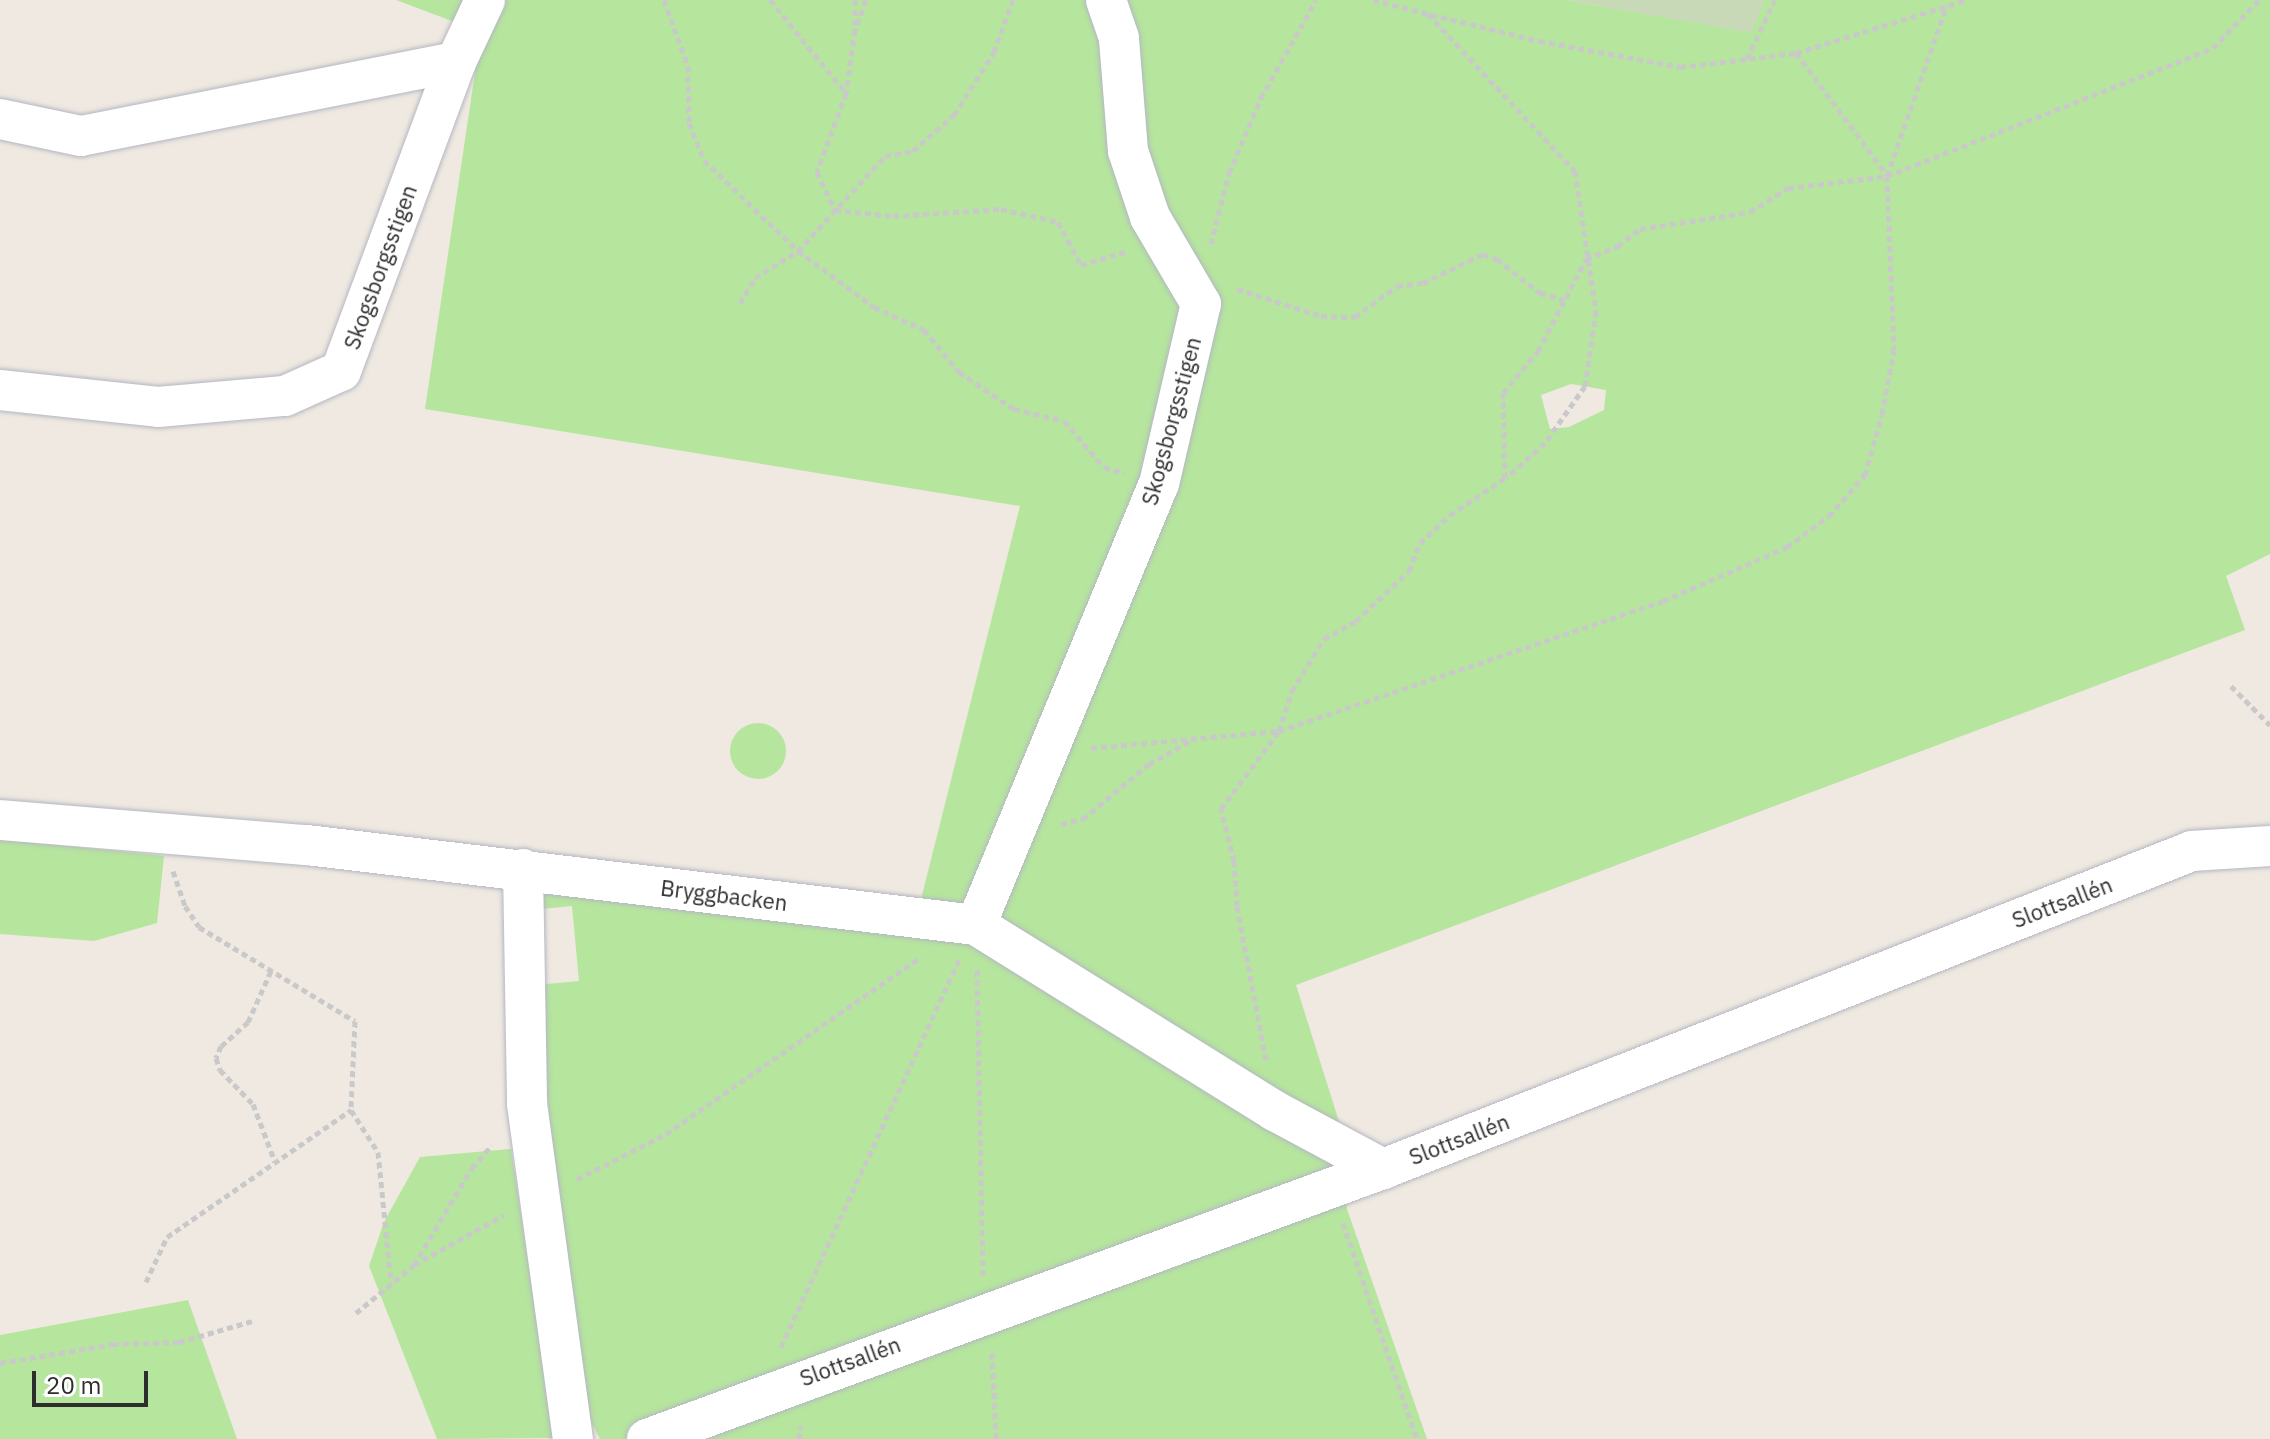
<!DOCTYPE html>
<meta charset="utf-8">
<style>
body{margin:0}
#map{position:relative;width:2270px;height:1439px;overflow:hidden;background:#efe9e1;font-family:"IBM Plex Sans",sans-serif}
div>[style]{position:absolute}
.green>*{inset:0;background:#b6e59e}
.round{border-radius:50%}
.cemetery>*{inset:0;background:#c8d9b8}
.path>*{height:5px;margin-top:-2.5px;transform-origin:0;background:repeating-linear-gradient(90deg,#c9c9c9 0 6px,transparent 0 10px)}
.roads{filter:drop-shadow(0 0 2px #b4b7c1) drop-shadow(0 0 2px #b4b7c1)}
.minor>*{height:40px;margin:-20px;padding:0 20px;transform-origin:20px;border-radius:20px;background:#fff}
span{translate:-50% -50%;white-space:nowrap;text-align:center;line-height:1.15;-webkit-text-stroke:8px #fff;paint-order:stroke}
.street-label{font-size:22px;color:#2e2e2e}
.scale{position:absolute;left:32px;top:1371px;width:116px;height:36px;box-sizing:border-box;border:4px solid #2e2e2e;border-top:0;padding-left:10px;font-size:24px;line-height:28px;white-space:nowrap;color:#2e2e2e;-webkit-text-stroke:6px #fff;paint-order:stroke}
</style>
<div id="map">
<div class="green">
<i style="clip-path:polygon(evenodd,396px 0,1567px 0,1750px 32px,1765px 0,2270px 0,2270px 554px,2226px 576px,2245px 630px,1296px 985px,1342px 1131px,1347px 1209px,1427px 1439px,600px 1439px,578px 1397px,536px 985px,579px 981px,572px 906px,530px 910px,542px 896px,562px 885px,914px 927px,1020px 506px,425px 409px,481px 32px,396px 0,1571px 384px,1606px 390px,1604px 410px,1569px 427px,1550px 429px,1541px 395px,1571px 384px)"></i>
<i class="round" style="left:730px;top:723px;width:56px;height:56px"></i>
<i style="clip-path:polygon(0 839px,164px 856px,157px 923px,94px 941px,0 934px)"></i>
<i style="clip-path:polygon(511px 1149px,555px 1438px,437px 1439px,369px 1266px,384px 1222px,420px 1157px)"></i>
<i style="clip-path:polygon(188px 1300px,237px 1439px,0 1439px,0 1335px)"></i>
</div>
<div class="cemetery">
<i style="clip-path:polygon(1567px 0,1765px 0,1751px 33px)"></i>
</div>
<div class="path">
<i style="left:664px;top:0;width:70px;rotate:70deg"></i>
<i style="left:688px;top:66px;width:57px;rotate:89deg"></i>
<i style="left:689px;top:123px;width:40px;rotate:68deg"></i>
<i style="left:704px;top:160px;width:131px;rotate:44.1deg"></i>
<i style="left:798px;top:251px;width:94px;rotate:36.4deg"></i>
<i style="left:874px;top:307px;width:55px;rotate:24.7deg"></i>
<i style="left:924px;top:330px;width:55px;rotate:50.2deg"></i>
<i style="left:959px;top:372px;width:66px;rotate:33.9deg"></i>
<i style="left:1014px;top:409px;width:51px;rotate:13.5deg"></i>
<i style="left:1064px;top:421px;width:61px;rotate:49deg"></i>
<i style="left:1104px;top:467px;width:21px;rotate:17deg"></i>
<i style="left:770px;top:0;width:119px;rotate:50.8deg"></i>
<i style="left:855px;top:0;width:25px;rotate:90deg"></i>
<i style="left:866px;top:0;width:32px;rotate:110deg"></i>
<i style="left:855px;top:30px;width:64px;rotate:98.1deg"></i>
<i style="left:846px;top:93px;width:84px;rotate:110.2deg"></i>
<i style="left:817px;top:172px;width:42px;rotate:64.7deg"></i>
<i style="left:835px;top:210px;width:58px;rotate:5.9deg"></i>
<i style="left:893px;top:216px;width:108px;rotate:-3.7deg"></i>
<i style="left:1001px;top:209px;width:58px;rotate:12.8deg"></i>
<i style="left:1058px;top:222px;width:49px;rotate:61.9deg"></i>
<i style="left:1081px;top:265px;width:46px;rotate:-16.5deg"></i>
<i style="left:1373px;top:0;width:171px;rotate:13.9deg"></i>
<i style="left:1539px;top:41px;width:143px;rotate:10.4deg"></i>
<i style="left:1680px;top:67px;width:117px;rotate:-6.9deg"></i>
<i style="left:1796px;top:53px;width:178px;rotate:-17.3deg"></i>
<i style="left:1428px;top:14px;width:215px;rotate:46.9deg"></i>
<i style="left:1575px;top:171px;width:142px;rotate:81.5deg"></i>
<i style="left:1596px;top:311px;width:76px;rotate:98.3deg"></i>
<i style="left:1585px;top:386px;width:70px;rotate:125.1deg"></i>
<i style="left:1545px;top:443px;width:52px;rotate:138.1deg"></i>
<i style="left:1796px;top:53px;width:152px;rotate:53.3deg"></i>
<i style="left:1747px;top:59px;width:65px;rotate:-64.6deg"></i>
<i style="left:1211px;top:244px;width:73px;rotate:-75.8deg"></i>
<i style="left:1229px;top:173px;width:82px;rotate:-66.9deg"></i>
<i style="left:1261px;top:98px;width:112px;rotate:-60.7deg"></i>
<i style="left:1237px;top:289px;width:88px;rotate:17.8deg"></i>
<i style="left:1321px;top:316px;width:34px;rotate:2deg"></i>
<i style="left:1355px;top:317px;width:52px;rotate:-36.4deg"></i>
<i style="left:1397px;top:286px;width:26px;rotate:-7deg"></i>
<i style="left:1423px;top:283px;width:67px;rotate:-25.8deg"></i>
<i style="left:1483px;top:254px;width:15px;rotate:20deg"></i>
<i style="left:1497px;top:259px;width:55px;rotate:38.3deg"></i>
<i style="left:1540px;top:293px;width:25px;rotate:16deg"></i>
<i style="left:740px;top:303px;width:29px;rotate:-59deg"></i>
<i style="left:755px;top:278px;width:51px;rotate:-32.1deg"></i>
<i style="left:798px;top:251px;width:129px;rotate:-47.5deg"></i>
<i style="left:885px;top:156px;width:28px;rotate:-10deg"></i>
<i style="left:913px;top:151px;width:55px;rotate:-41.3deg"></i>
<i style="left:954px;top:115px;width:75px;rotate:-57.6deg"></i>
<i style="left:994px;top:52px;width:55px;rotate:-69.9deg"></i>
<i style="left:2231px;top:686px;width:55px;rotate:45deg"></i>
<i style="left:1091px;top:748px;width:189px;rotate:-5.2deg"></i>
<i style="left:1279px;top:731px;width:405px;rotate:-18.7deg"></i>
<i style="left:1663px;top:601px;width:135px;rotate:-23.5deg"></i>
<i style="left:1787px;top:547px;width:52px;rotate:-36.4deg"></i>
<i style="left:1829px;top:516px;width:55px;rotate:-48.7deg"></i>
<i style="left:1865px;top:475px;width:63px;rotate:-74.4deg"></i>
<i style="left:1882px;top:414px;width:64px;rotate:-79.2deg"></i>
<i style="left:1894px;top:351px;width:175px;rotate:-92.3deg"></i>
<i style="left:1887px;top:176px;width:181px;rotate:-70.7deg"></i>
<i style="left:1061px;top:824px;width:23px;rotate:-13deg"></i>
<i style="left:1083px;top:819px;width:86px;rotate:-39.8deg"></i>
<i style="left:1149px;top:764px;width:49px;rotate:-29.2deg"></i>
<i style="left:173px;top:871px;width:37px;rotate:71deg"></i>
<i style="left:185px;top:906px;width:25px;rotate:56deg"></i>
<i style="left:199px;top:927px;width:182px;rotate:31.1deg"></i>
<i style="left:355px;top:1021px;width:89px;rotate:92.6deg"></i>
<i style="left:351px;top:1110px;width:50px;rotate:57.3deg"></i>
<i style="left:378px;top:1152px;width:131px;rotate:84.3deg"></i>
<i style="left:977px;top:970px;width:305px;rotate:88.9deg"></i>
<i style="left:271px;top:971px;width:56px;rotate:114.3deg"></i>
<i style="left:248px;top:1022px;width:36px;rotate:138deg"></i>
<i style="left:221px;top:1046px;width:13px;rotate:113deg"></i>
<i style="left:216px;top:1058px;width:13px;rotate:72deg"></i>
<i style="left:220px;top:1070px;width:47px;rotate:45.9deg"></i>
<i style="left:253px;top:1104px;width:62px;rotate:69.2deg"></i>
<i style="left:1266px;top:1060px;width:157px;rotate:-100.7deg"></i>
<i style="left:1237px;top:906px;width:45px;rotate:-93.8deg"></i>
<i style="left:1234px;top:861px;width:54px;rotate:-104deg"></i>
<i style="left:1221px;top:809px;width:97px;rotate:-53.4deg"></i>
<i style="left:1279px;top:731px;width:42px;rotate:-72deg"></i>
<i style="left:1292px;top:691px;width:61px;rotate:-58.4deg"></i>
<i style="left:1324px;top:639px;width:37px;rotate:-29deg"></i>
<i style="left:1356px;top:621px;width:73px;rotate:-43.3deg"></i>
<i style="left:1409px;top:571px;width:30px;rotate:-69deg"></i>
<i style="left:1420px;top:543px;width:41px;rotate:-43deg"></i>
<i style="left:1450px;top:515px;width:66px;rotate:-33.9deg"></i>
<i style="left:1505px;top:478px;width:85px;rotate:-91.3deg"></i>
<i style="left:1503px;top:393px;width:55px;rotate:-50.2deg"></i>
<i style="left:1538px;top:351px;width:104px;rotate:-62.4deg"></i>
<i style="left:1586px;top:259px;width:35px;rotate:-22deg"></i>
<i style="left:1618px;top:246px;width:28px;rotate:-38deg"></i>
<i style="left:1640px;top:229px;width:111px;rotate:-8.8deg"></i>
<i style="left:1750px;top:212px;width:45px;rotate:-32.3deg"></i>
<i style="left:1788px;top:188px;width:100px;rotate:-6.9deg"></i>
<i style="left:1887px;top:176px;width:350px;rotate:-21.4deg"></i>
<i style="left:2213px;top:48px;width:66px;rotate:-46.2deg"></i>
<i style="left:577px;top:1179px;width:100px;rotate:-26.8deg"></i>
<i style="left:666px;top:1134px;width:310px;rotate:-34.8deg"></i>
<i style="left:1343px;top:1223px;width:228px;rotate:71.1deg"></i>
<i style="left:414px;top:1265px;width:103px;rotate:-29.1deg"></i>
<i style="left:146px;top:1282px;width:50px;rotate:-65deg"></i>
<i style="left:167px;top:1237px;width:224px;rotate:-34.6deg"></i>
<i style="left:356px;top:1313px;width:75px;rotate:-39.6deg"></i>
<i style="left:414px;top:1265px;width:113px;rotate:-59.1deg"></i>
<i style="left:472px;top:1168px;width:30px;rotate:-49deg"></i>
<i style="left:781px;top:1347px;width:426px;rotate:-65.3deg"></i>
<i style="left:992px;top:1353px;width:86px;rotate:87.3deg"></i>
<i style="left:0;top:1363px;width:115px;rotate:-9.5deg"></i>
<i style="left:113px;top:1344px;width:66px;rotate:-1.7deg"></i>
<i style="left:179px;top:1342px;width:76px;rotate:-16deg"></i>
<i style="left:799px;top:1439px;width:14px;rotate:-82deg"></i>
</div>
<div class="roads">
<div class="minor">
<i style="left:0;top:119px;width:83px;rotate:11.9deg"></i>
<i style="left:81px;top:136px;width:382px;rotate:-11.2deg"></i>
<i style="left:0;top:390px;width:159px;rotate:6.1deg"></i>
<i style="left:158px;top:407px;width:127px;rotate:-5deg"></i>
<i style="left:285px;top:396px;width:61px;rotate:-24.1deg"></i>
<i style="left:341px;top:371px;width:330px;rotate:-69.6deg"></i>
<i style="left:456px;top:62px;width:68px;rotate:-64.9deg"></i>
<i style="left:0;top:820px;width:308px;rotate:4.7deg"></i>
<i style="left:307px;top:845px;width:674px;rotate:6.82deg"></i>
<i style="left:976px;top:925px;width:352px;rotate:31.9deg"></i>
<i style="left:1275px;top:1111px;width:123px;rotate:28.2deg"></i>
<i style="left:523px;top:869px;width:235px;rotate:89deg"></i>
<i style="left:527px;top:1104px;width:338px;rotate:82.2deg"></i>
<i style="left:976px;top:925px;width:477px;rotate:-67.5deg"></i>
<i style="left:1159px;top:484px;width:185px;rotate:-76.9deg"></i>
<i style="left:1201px;top:304px;width:101px;rotate:-120.4deg"></i>
<i style="left:1150px;top:217px;width:70px;rotate:-108.4deg"></i>
<i style="left:1128px;top:151px;width:113px;rotate:-94.6deg"></i>
<i style="left:1119px;top:38px;width:40px;rotate:-108.9deg"></i>
<i style="left:647px;top:1439px;width:784px;rotate:-20.15deg"></i>
<i style="left:1383px;top:1169px;width:869px;rotate:-21.46deg"></i>
<i style="left:2192px;top:851px;width:78px;rotate:-3.7deg"></i>
</div>
</div>
<div class="street-label">
<span style="left:380px;top:267px;rotate:-70deg">Skogsborgsstigen</span>
<span style="left:1171px;top:421px;rotate:-75deg">Skogsborgsstigen</span>
<span style="left:724px;top:895px;rotate:7deg">Bryggbacken</span>
<span style="left:2062px;top:902px;rotate:-21deg">Slottsallén</span>
<span style="left:1459px;top:1139px;rotate:-21deg">Slottsallén</span>
<span style="left:850px;top:1361px;rotate:-20deg">Slottsallén</span>
</div>
<div class="scale">20 m</div>
</div>
